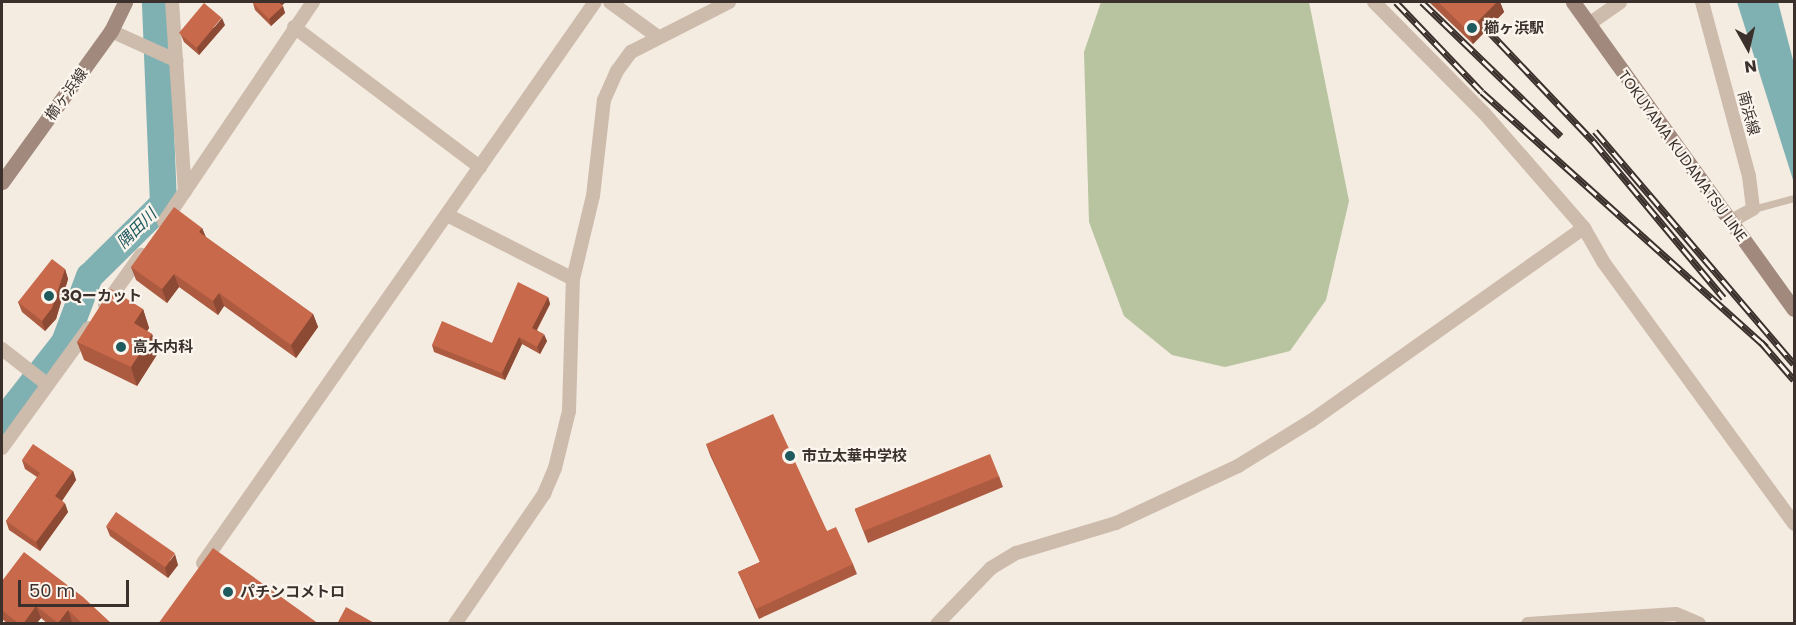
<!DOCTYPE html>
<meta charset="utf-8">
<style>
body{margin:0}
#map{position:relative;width:1796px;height:625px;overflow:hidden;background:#f4ebe1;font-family:Poppins,"Noto Sans JP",sans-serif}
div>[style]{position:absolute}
.green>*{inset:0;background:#b8c4a0}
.water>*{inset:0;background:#7fb0b2}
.river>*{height:27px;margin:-13.5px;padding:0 13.5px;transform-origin:13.5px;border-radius:13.5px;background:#7fb0b2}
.lane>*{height:7px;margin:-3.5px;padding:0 3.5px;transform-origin:3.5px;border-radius:3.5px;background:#cdbbac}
.street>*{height:14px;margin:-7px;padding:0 7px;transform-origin:7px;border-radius:7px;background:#cdbbac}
.secondary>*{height:15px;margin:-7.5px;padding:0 7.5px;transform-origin:7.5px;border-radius:7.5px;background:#a18a7d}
.rail>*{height:7px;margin-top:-3.5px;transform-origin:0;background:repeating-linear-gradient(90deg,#fbf5ee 0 14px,#3b302b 0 28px);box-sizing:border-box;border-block:2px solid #3b302b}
.wall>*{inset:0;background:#ac5a40}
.shaded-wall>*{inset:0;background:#8c4a34}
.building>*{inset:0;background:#c8694b;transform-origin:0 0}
.dots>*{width:16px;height:16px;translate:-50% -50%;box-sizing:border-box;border:3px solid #fbf5ee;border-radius:50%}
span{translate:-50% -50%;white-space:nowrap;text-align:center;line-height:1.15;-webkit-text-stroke:4.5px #fbf5ee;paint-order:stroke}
.poi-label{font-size:15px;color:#3b302b;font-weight:700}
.left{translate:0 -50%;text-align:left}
.street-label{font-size:15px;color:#3b302b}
.water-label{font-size:16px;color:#1f5a5e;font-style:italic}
.frame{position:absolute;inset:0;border:3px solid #3b302b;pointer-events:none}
.north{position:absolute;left:1718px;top:18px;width:60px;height:60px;-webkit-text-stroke:4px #fbf5ee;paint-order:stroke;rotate:172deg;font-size:16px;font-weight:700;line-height:24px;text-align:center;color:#3b302b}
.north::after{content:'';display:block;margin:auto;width:21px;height:27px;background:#3b302b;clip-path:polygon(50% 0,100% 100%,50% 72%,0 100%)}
.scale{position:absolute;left:18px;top:580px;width:111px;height:27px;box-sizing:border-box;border:3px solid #3b302b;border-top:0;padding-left:8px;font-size:18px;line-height:21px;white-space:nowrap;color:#3b302b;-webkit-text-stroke:4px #fbf5ee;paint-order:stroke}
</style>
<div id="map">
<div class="green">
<i style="clip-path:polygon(1101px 2px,1309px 2px,1349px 201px,1326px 300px,1290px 351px,1225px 367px,1172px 355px,1124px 316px,1089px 222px,1084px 52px)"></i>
</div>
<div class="water">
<i style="clip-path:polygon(1737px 2px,1778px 2px,1794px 64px,1794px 183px)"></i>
</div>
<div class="river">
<i style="left:2px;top:421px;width:100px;rotate:-51.9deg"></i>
<i style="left:64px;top:342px;width:71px;rotate:-69.3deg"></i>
<i style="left:89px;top:276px;width:104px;rotate:-44.6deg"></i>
<i style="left:163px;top:203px;width:201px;rotate:-92.3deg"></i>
</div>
<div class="lane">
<i style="left:1753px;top:209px;width:42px;rotate:-15deg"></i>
</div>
<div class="street">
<i style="left:172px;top:2px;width:190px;rotate:86.1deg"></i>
<i style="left:610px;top:2px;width:59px;rotate:36.1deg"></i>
<i style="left:1374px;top:2px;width:156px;rotate:45.3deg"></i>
<i style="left:1484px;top:113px;width:152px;rotate:49deg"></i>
<i style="left:1584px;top:228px;width:40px;rotate:60.3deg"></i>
<i style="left:1604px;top:263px;width:323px;rotate:53.9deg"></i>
<i style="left:1702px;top:2px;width:180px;rotate:74.9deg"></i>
<i style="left:1749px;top:176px;width:33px;rotate:83deg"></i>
<i style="left:1753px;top:209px;width:26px;rotate:151deg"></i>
<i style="left:1589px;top:24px;width:38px;rotate:-35deg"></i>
<i style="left:294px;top:27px;width:233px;rotate:37deg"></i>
<i style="left:111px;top:31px;width:72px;rotate:24.4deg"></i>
<i style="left:447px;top:215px;width:141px;rotate:26.9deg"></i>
<i style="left:164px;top:222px;width:266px;rotate:-55.9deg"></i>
<i style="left:105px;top:305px;width:62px;rotate:-54.2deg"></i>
<i style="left:2px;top:349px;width:58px;rotate:38deg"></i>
<i style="left:2px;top:448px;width:148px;rotate:-54.1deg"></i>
<i style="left:203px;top:563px;width:684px;rotate:-55.06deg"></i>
<i style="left:455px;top:624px;width:158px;rotate:-55.6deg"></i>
<i style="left:544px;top:494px;width:28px;rotate:-67deg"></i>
<i style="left:555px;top:468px;width:59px;rotate:-76.2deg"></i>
<i style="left:569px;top:411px;width:132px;rotate:-88.3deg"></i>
<i style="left:573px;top:279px;width:85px;rotate:-76.5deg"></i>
<i style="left:593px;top:196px;width:97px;rotate:-83.5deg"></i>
<i style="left:604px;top:100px;width:32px;rotate:-66deg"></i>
<i style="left:617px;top:71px;width:24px;rotate:-54deg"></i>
<i style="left:631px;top:52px;width:110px;rotate:-27deg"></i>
<i style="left:937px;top:624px;width:78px;rotate:-46deg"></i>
<i style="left:991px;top:568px;width:29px;rotate:-31deg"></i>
<i style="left:1016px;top:553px;width:104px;rotate:-16.7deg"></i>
<i style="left:1116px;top:523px;width:135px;rotate:-25deg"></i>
<i style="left:1238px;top:466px;width:86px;rotate:-31.7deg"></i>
<i style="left:1311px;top:421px;width:334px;rotate:-35.3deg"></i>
<i style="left:1528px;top:624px;width:148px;rotate:-3.9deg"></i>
<i style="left:1676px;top:614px;width:25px;rotate:23deg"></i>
</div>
<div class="secondary">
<i style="left:1573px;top:2px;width:378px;rotate:54.3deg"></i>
<i style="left:2px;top:182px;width:186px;rotate:-54.2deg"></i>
<i style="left:111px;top:31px;width:32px;rotate:-64deg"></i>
</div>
<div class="rail">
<i style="left:1396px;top:2px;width:124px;rotate:46.3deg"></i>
<i style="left:1482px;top:92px;width:382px;rotate:41.9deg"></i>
<i style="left:1422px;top:2px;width:193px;rotate:44deg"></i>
<i style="left:1461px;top:2px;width:192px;rotate:46.5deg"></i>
<i style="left:1593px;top:141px;width:204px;rotate:50.2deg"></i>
<i style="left:1595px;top:131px;width:306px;rotate:49.5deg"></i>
<i style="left:1761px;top:342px;width:50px;rotate:49deg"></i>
</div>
<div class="wall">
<i style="clip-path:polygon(1429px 2px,1500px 2px,1504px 12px,1473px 44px)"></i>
<i style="clip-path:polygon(253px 3px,282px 5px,285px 13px,271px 26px,255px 10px)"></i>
<i style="clip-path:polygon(225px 25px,199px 55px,184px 42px,181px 35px)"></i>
<i style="clip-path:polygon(202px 228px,206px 237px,313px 314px,318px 327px,296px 358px,224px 306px,218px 315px,179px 287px,167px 303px,136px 280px,131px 267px)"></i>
<i style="clip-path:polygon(65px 269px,68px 279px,56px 319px,45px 331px,22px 312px,18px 302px)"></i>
<i style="clip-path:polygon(548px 297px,550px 304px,537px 330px,547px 341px,540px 354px,522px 344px,505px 380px,434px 352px,432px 345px,492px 343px)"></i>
<i style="clip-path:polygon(143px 309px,149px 328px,147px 331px,152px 334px,158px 353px,137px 386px,84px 360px,77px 342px)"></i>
<i style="clip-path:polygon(706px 444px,827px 531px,853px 564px,857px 574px,759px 619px,738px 572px,760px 562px,710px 455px)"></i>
<i style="clip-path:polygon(22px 460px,73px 471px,76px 480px,62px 501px,68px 512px,40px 551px,9px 530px,6px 521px,37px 477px,25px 469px)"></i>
<i style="clip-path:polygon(999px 476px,1003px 487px,868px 543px,855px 510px)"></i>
<i style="clip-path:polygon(106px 526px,178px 565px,168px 578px,110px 536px)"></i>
<i style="clip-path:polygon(2px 581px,112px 624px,75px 624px,72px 622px,71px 624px,48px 624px,41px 618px,36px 624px,8px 624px,2px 619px)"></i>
</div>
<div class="shaded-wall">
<i style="clip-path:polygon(278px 2px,286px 2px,280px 7px)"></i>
<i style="clip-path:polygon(1497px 2px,1500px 2px,1504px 12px,1473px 44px,1468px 31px)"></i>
<i style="clip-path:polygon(283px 6px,285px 13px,271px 26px,269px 19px)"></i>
<i style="clip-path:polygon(222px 18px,225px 25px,199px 55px,197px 48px)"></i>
<i style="clip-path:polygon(202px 228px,207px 241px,199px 232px)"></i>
<i style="clip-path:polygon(65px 269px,68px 279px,56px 319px,45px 331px,42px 321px)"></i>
<i style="clip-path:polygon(174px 274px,179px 287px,167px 303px,162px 289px)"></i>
<i style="clip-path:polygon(219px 293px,224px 306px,218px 315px,213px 301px)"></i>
<i style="clip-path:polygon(548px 297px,550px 304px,534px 335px,532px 328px)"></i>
<i style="clip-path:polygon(143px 309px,149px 328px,141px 341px,134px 323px)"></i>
<i style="clip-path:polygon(313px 314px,318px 327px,296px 358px,291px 345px)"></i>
<i style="clip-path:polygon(152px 334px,158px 353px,137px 386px,131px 367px)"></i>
<i style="clip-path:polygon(544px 334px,547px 341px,540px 354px,537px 347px)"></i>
<i style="clip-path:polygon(519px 337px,522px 344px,505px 380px,502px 373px)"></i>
<i style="clip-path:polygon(73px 471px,76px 480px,59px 505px,55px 496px)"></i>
<i style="clip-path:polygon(65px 503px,68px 512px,40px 551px,36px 542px)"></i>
<i style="clip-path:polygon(175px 554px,178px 565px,168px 578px,165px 568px)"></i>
<i style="clip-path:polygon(36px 606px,41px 618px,36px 624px,23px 624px)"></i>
<i style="clip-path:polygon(68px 610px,72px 622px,71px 624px,59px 624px,58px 623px)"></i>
</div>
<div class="building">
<i style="clip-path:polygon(255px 2px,278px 2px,283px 6px,269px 19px,253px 3px)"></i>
<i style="clip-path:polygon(1438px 2px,1497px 2px,1468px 31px)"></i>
<i style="left:204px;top:3px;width:23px;height:39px;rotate:40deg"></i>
<i style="clip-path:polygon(174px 207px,202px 228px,199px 232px,313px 314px,291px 345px,219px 293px,213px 301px,174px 274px,162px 289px,131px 267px)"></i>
<i style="clip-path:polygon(52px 259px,65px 269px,52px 308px,42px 321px,18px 302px)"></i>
<i style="clip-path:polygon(518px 282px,548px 297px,532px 328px,544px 334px,537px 347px,519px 337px,502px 373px,432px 345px,442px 321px,492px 343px)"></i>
<i style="clip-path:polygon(111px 289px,143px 309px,134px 323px,152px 334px,131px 367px,77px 342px)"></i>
<i style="clip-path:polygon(773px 414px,827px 531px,836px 527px,853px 564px,756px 609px,738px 572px,760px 562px,706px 444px)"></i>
<i style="clip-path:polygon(33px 444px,73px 471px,55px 496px,65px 503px,36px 542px,6px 521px,40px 473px,22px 460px)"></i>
<i style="left:990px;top:454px;width:24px;height:146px;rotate:68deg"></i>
<i style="left:116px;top:512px;width:72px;height:17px;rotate:35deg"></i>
<i style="clip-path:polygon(213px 548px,319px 624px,158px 624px)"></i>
<i style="clip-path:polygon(24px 552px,83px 597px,112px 624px,83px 624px,68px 610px,58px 623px,36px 606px,23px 624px,19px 624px,2px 610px,2px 581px)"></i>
<i style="clip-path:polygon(346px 607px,376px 624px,337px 624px)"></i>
</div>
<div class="dots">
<i style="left:1472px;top:28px;background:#1f5a5e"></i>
<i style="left:49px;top:296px;background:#1f5a5e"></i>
<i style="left:121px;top:347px;background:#1f5a5e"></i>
<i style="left:790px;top:456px;background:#1f5a5e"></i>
<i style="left:228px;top:592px;background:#1f5a5e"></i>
</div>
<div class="poi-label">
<span class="left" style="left:1484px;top:28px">櫛ヶ浜駅</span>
<span class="left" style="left:61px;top:296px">3Qーカット</span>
<span class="left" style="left:133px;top:347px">高木内科</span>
<span class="left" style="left:802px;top:456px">市立太華中学校</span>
<span class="left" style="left:240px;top:592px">パチンコメトロ</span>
</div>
<div class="street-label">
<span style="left:66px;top:94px;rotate:-54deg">櫛ヶ浜線</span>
<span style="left:1749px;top:113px;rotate:75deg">南浜線</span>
<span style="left:1683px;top:156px;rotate:54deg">TOKUYAMA KUDAMATSU LINE</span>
</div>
<div class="water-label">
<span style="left:137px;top:229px;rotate:-45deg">隅田川</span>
</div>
<div class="frame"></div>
<div class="north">N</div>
<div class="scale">50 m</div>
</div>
